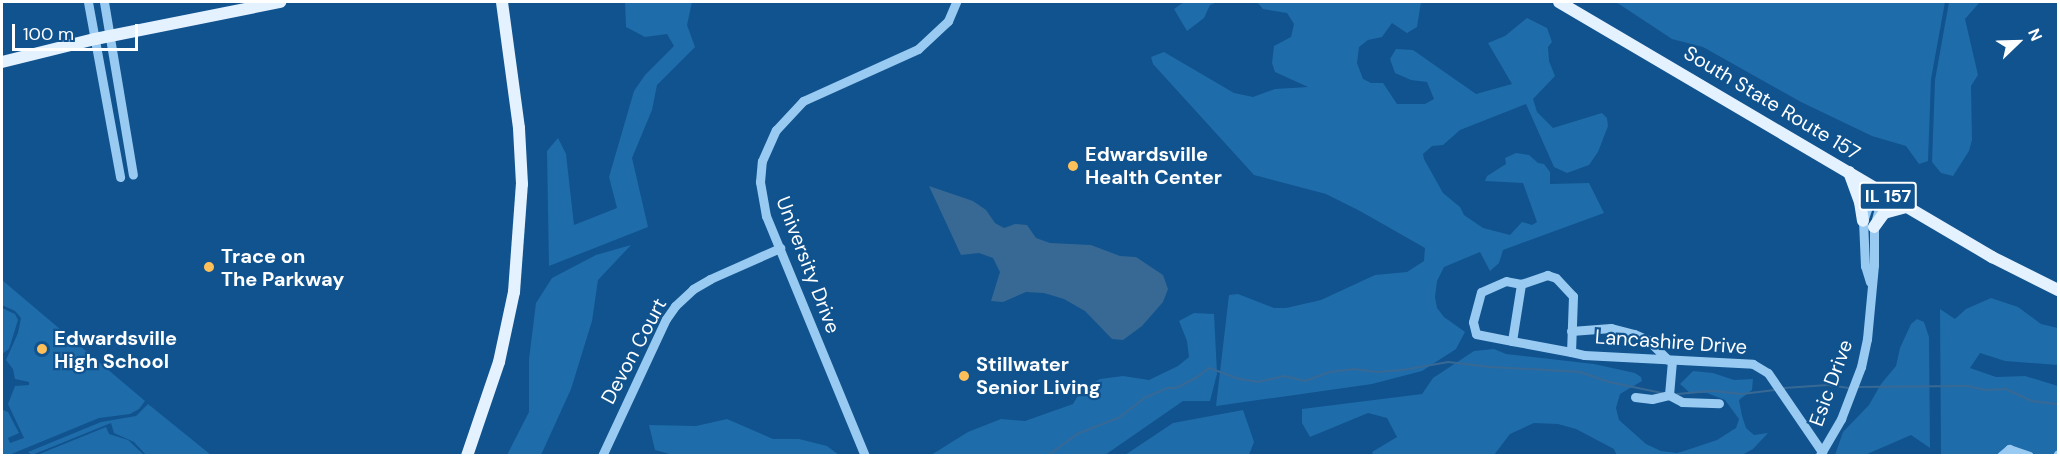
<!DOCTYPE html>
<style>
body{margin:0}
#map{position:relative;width:2060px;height:457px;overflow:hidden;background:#10538e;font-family:"DM Sans",sans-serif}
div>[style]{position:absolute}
.green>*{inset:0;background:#1f6cab}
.water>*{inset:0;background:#386994}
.stream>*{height:2px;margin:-1px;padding:0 1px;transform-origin:1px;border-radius:1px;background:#386994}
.minor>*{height:9px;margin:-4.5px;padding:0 4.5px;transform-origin:4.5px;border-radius:4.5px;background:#99caf2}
.major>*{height:12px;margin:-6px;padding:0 6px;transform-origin:6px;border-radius:6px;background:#e4f1ff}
.dots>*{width:16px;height:16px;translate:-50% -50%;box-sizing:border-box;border:3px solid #10538e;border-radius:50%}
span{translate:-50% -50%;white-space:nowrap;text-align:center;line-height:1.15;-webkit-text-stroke:4.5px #10538e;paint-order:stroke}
.shield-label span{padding:2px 4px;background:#10538e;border:2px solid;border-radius:4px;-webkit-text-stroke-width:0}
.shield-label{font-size:18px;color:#fff;font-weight:700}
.street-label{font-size:20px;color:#fff}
.poi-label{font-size:20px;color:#fff;font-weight:700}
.left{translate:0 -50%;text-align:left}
.frame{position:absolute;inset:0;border:3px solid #fff;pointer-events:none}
.north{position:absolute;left:1988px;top:12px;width:60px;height:60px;-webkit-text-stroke:4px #10538e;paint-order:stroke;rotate:67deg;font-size:16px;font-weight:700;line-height:24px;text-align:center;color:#fff}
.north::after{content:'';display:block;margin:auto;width:21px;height:27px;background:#fff;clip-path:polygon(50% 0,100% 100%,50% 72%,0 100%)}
.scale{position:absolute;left:12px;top:24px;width:126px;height:27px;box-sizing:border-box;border:3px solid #fff;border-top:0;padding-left:8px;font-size:18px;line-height:21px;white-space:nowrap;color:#fff;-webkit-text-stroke:4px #10538e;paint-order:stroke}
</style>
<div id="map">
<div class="green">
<i style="clip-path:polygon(625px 2px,692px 2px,687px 25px,695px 47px,657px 85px,652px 110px,632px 158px,648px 227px,549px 266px,547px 151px,558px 138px,566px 154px,574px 225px,617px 208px,609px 177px,634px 91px,645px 75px,674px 46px,667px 34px,645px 37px,626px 27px)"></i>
<i style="clip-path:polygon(1184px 2px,1217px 2px,1210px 5px,1204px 18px,1187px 31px,1174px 9px)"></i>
<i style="clip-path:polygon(1257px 2px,1421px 2px,1417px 27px,1407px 33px,1392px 23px,1382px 37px,1368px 40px,1359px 47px,1357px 63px,1363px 79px,1371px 83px,1383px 83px,1397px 104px,1425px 104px,1434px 99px,1427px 82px,1411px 80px,1395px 73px,1390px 59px,1396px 49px,1413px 50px,1476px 94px,1512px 84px,1488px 43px,1505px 36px,1527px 18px,1547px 28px,1552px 42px,1548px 47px,1549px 61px,1555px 76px,1533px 99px,1537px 112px,1553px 128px,1602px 113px,1607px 118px,1608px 126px,1598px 152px,1589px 165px,1567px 173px,1554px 167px,1526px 104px,1460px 130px,1443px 145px,1432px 146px,1423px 154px,1424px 159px,1443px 193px,1460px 207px,1464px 215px,1483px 228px,1510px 235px,1522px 222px,1532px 225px,1537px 222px,1523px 183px,1485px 181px,1487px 176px,1506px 164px,1505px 158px,1516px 153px,1529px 155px,1538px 163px,1544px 164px,1550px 172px,1550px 184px,1589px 183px,1604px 213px,1503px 250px,1499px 263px,1490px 271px,1480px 252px,1444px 267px,1437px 281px,1435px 297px,1437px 308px,1444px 317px,1465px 332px,1456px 349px,1422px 371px,1372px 384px,1216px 406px,1229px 295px,1238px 294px,1274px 308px,1286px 308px,1321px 300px,1375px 275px,1407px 272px,1424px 261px,1425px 248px,1360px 211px,1326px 194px,1254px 175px,1153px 64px,1151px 57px,1164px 52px,1234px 93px,1253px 97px,1275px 89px,1308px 87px,1275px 72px,1272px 63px,1274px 46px,1291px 37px,1294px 24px,1287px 13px,1263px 9px)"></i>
<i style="clip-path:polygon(1616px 2px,1945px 2px,1931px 79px,1928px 161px,1919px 164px,1906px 146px,1872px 136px,1801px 102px,1703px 47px,1672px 39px)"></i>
<i style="clip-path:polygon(1949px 2px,1980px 2px,1965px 19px,1978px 75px,1971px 86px,1972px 140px,1969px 151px,1953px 176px,1941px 173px,1932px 162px,1935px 80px)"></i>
<i style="clip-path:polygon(631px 245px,598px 280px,592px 321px,571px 389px,541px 455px,507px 455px,529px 412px,529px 359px,536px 303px,552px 278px,596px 255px)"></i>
<i style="clip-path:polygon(2px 280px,145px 401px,139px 409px,130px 414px,99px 418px,9px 455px,2px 455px,2px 412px,3px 410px,8px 412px,19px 433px,8px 438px,10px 443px,24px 438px,8px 404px,15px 386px,29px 385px,29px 382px,15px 379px,13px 369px,6px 360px,18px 333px,21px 318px,15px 311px,2px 305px)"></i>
<i style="clip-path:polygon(1991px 298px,2018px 307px,2041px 324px,2058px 328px,2058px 365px,2005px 361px,1980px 353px,1970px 368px,1996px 377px,2025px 376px,2058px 386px,2058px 455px,1941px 455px,1940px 309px,1955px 319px,1966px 309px)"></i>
<i style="clip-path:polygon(2px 308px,15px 314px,18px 320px,9px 349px,2px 354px)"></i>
<i style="clip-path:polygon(1194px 313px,1214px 314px,1217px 374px,1210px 401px,1183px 401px,1105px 455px,931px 455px,968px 432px,1001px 419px,1025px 421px,1073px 404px,1082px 389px,1100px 379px,1123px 376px,1149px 380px,1178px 366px,1189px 357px,1187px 341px,1179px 321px)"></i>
<i style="clip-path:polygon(1917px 319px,1924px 322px,1929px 337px,1930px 448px,1911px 435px,1865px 455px,1835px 455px,1843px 432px,1869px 405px,1881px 384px,1896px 366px,1900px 348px,1911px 324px)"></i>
<i style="clip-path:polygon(1494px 349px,1506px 354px,1594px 364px,1635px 373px,1641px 377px,1642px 381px,1620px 394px,1616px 408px,1619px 420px,1646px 444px,1661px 451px,1677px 453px,1687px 450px,1717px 440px,1736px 428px,1739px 419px,1725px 400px,1707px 393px,1690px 393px,1680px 384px,1693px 371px,1713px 373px,1734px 380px,1753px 379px,1752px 390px,1739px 400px,1742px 416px,1746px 428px,1754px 435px,1768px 433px,1753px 449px,1742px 455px,1617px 456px,1614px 449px,1576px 429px,1558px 424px,1534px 423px,1510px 434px,1494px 455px,1374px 456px,1372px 452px,1397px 437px,1387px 418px,1368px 413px,1310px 437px,1302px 423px,1302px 409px,1422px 394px,1433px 378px,1474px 351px)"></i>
<i style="clip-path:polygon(148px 404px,211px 455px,146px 455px,134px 442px,114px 433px,111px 423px,32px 455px,28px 452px,101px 422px,136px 416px)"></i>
<i style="clip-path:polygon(1243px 410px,1254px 442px,1249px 455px,1125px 455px,1173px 423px)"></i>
<i style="clip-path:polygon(727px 419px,773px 439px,799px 439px,827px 446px,839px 455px,673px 455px,655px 450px,649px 425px,696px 426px)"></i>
<i style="clip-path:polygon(106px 427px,109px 434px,128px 440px,144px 455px,37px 455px)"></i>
</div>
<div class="water">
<i style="clip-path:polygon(929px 186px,973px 201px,986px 210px,995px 223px,1004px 228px,1015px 224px,1027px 225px,1036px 238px,1050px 243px,1091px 245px,1120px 256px,1136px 257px,1163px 275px,1168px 289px,1163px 302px,1142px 326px,1123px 340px,1112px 339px,1085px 311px,1064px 299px,1044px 293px,1026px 292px,1003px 302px,991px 301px,1000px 272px,993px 258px,979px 253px,961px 255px)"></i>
</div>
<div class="stream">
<i style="left:1855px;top:387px;width:112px;rotate:-0.5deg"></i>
<i style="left:1967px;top:386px;width:19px;rotate:12deg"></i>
<i style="left:1986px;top:390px;width:20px;rotate:-3deg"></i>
<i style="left:2006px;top:389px;width:29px;rotate:25deg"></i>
<i style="left:2032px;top:401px;width:26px;rotate:7deg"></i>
<i style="left:1784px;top:388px;width:44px;rotate:-3.9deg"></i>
<i style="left:1828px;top:385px;width:21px;rotate:8deg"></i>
<i style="left:1677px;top:394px;width:37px;rotate:-5deg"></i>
<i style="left:1714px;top:391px;width:28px;rotate:6deg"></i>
<i style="left:1742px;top:394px;width:33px;rotate:-7deg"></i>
<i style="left:1047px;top:456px;width:37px;rotate:-36deg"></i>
<i style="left:1077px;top:434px;width:46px;rotate:-21.6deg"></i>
<i style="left:1120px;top:417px;width:31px;rotate:-38deg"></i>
<i style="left:1144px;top:398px;width:26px;rotate:-23deg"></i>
<i style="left:1168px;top:388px;width:8px"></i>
<i style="left:1176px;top:388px;width:22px;rotate:-27deg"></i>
<i style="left:1196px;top:378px;width:16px;rotate:-38deg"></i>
<i style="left:1209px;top:368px;width:33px;rotate:20deg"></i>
<i style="left:1240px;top:379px;width:18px;rotate:9deg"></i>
<i style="left:1258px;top:382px;width:27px;rotate:-13deg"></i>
<i style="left:1284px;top:376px;width:22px;rotate:13deg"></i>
<i style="left:1305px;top:381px;width:27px;rotate:-20deg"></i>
<i style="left:1330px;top:372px;width:23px;rotate:-7deg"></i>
<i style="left:1353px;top:369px;width:23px;rotate:7deg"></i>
<i style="left:1376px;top:372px;width:27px;rotate:-4deg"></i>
<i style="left:1403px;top:370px;width:46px;rotate:-10.1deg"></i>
<i style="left:1448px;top:362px;width:43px;rotate:6.6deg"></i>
<i style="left:1491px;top:367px;width:89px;rotate:3.2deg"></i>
<i style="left:1580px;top:372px;width:31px;rotate:19deg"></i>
<i style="left:1609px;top:382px;width:54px;rotate:11.7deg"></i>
</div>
<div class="minor">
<i style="left:88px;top:2px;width:178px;rotate:79.6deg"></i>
<i style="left:104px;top:2px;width:175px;rotate:80.5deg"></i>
<i style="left:1870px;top:282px;width:17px;rotate:-107deg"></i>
<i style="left:1865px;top:266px;width:45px;rotate:-92.5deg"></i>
<i style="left:1863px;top:221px;width:18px;rotate:-71deg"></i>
<i style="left:1869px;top:204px;width:18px;rotate:-38deg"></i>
<i style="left:1521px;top:284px;width:28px;rotate:-19deg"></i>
<i style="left:1547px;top:275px;width:9px;rotate:18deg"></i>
<i style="left:1556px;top:278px;width:25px;rotate:47deg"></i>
<i style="left:1573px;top:296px;width:56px;rotate:92deg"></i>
<i style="left:1571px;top:331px;width:40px;rotate:-4.3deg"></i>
<i style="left:1611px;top:328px;width:24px;rotate:15deg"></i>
<i style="left:1634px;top:334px;width:15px;rotate:23deg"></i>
<i style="left:1648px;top:340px;width:28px;rotate:45deg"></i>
<i style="left:1512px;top:341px;width:58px;rotate:-81deg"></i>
<i style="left:1521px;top:284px;width:15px;rotate:-169deg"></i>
<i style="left:1506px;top:281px;width:27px;rotate:156deg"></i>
<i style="left:1481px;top:292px;width:31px;rotate:105deg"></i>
<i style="left:1473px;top:322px;width:12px;rotate:76deg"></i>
<i style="left:1476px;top:334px;width:37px;rotate:11deg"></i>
<i style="left:1512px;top:341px;width:60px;rotate:10.6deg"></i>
<i style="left:1571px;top:352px;width:13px;rotate:13deg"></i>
<i style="left:1584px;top:355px;width:169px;rotate:3deg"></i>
<i style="left:1753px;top:364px;width:17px;rotate:31deg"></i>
<i style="left:1768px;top:373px;width:96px;rotate:55.6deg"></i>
<i style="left:1669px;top:395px;width:35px;rotate:-85deg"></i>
<i style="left:1635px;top:397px;width:17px;rotate:7deg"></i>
<i style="left:1652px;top:399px;width:17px;rotate:-13deg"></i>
<i style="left:1669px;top:395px;width:15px;rotate:28deg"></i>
<i style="left:1682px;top:402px;width:37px;rotate:2deg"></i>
<i style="left:1820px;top:455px;width:42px;rotate:-59.7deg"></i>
<i style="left:1841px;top:419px;width:56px;rotate:-69deg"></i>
<i style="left:1861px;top:367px;width:29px;rotate:-78deg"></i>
<i style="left:1867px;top:339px;width:74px;rotate:-84.6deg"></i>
<i style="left:1874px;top:265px;width:38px;rotate:-90deg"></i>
<i style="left:1874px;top:227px;width:35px;rotate:-75deg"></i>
<i style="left:602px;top:456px;width:151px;rotate:-65deg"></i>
<i style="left:666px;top:319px;width:16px;rotate:-55deg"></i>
<i style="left:675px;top:306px;width:25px;rotate:-43deg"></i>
<i style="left:693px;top:289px;width:20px;rotate:-30deg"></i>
<i style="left:710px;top:279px;width:77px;rotate:-23.9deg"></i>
<i style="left:865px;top:456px;width:260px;rotate:-112.4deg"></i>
<i style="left:766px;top:216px;width:35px;rotate:-100deg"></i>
<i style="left:760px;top:182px;width:21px;rotate:-85deg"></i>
<i style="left:762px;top:161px;width:34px;rotate:-66deg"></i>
<i style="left:776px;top:130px;width:40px;rotate:-47deg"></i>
<i style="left:803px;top:101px;width:126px;rotate:-24.3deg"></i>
<i style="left:918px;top:49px;width:41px;rotate:-43deg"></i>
<i style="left:948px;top:21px;width:21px;rotate:-67deg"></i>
<i style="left:2001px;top:456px;width:11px;rotate:-41deg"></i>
<i style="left:2009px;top:449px;width:21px;rotate:19deg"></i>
<i style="left:2057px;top:456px;width:2px;rotate:-63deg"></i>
</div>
<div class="major">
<i style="left:1559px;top:2px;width:503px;rotate:30.49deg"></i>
<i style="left:1992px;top:257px;width:74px;rotate:26.6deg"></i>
<i style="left:2px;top:62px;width:96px;rotate:-13.9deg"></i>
<i style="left:95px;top:39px;width:189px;rotate:-11.3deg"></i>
<i style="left:1849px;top:172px;width:32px;rotate:70deg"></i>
<i style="left:1860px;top:202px;width:19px;rotate:81deg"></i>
<i style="left:1874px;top:227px;width:17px;rotate:-54deg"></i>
<i style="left:1884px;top:213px;width:23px;rotate:-15deg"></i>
<i style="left:467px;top:456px;width:99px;rotate:-71.2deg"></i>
<i style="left:499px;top:362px;width:72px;rotate:-77.9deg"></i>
<i style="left:514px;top:292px;width:108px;rotate:-85.8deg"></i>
<i style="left:522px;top:184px;width:56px;rotate:-93.1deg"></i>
<i style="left:519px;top:128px;width:127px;rotate:-97.7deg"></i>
</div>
<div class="dots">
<i style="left:1073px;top:166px;background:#ffc05a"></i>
<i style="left:209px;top:267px;background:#ffc05a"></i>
<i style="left:42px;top:349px;background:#ffc05a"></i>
<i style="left:964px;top:376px;background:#ffc05a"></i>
</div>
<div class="shield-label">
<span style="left:1888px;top:196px">IL 157</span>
</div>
<div class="street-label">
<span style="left:1772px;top:103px;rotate:31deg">South State Route 157</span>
<span style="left:808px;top:265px;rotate:69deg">University Drive</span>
<span style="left:1671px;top:342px;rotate:4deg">Lancashire Drive</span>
<span style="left:634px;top:351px;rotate:-62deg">Devon Court</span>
<span style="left:1831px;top:383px;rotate:-70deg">Esic Drive</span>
</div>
<div class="poi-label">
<span class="left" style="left:1085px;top:166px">Edwardsville<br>Health Center</span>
<span class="left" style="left:221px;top:268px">Trace on<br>The Parkway</span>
<span class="left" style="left:54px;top:350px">Edwardsville<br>High School</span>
<span class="left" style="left:976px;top:376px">Stillwater<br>Senior Living</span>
</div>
<div class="frame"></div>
<div class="north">N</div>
<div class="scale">100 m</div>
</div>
